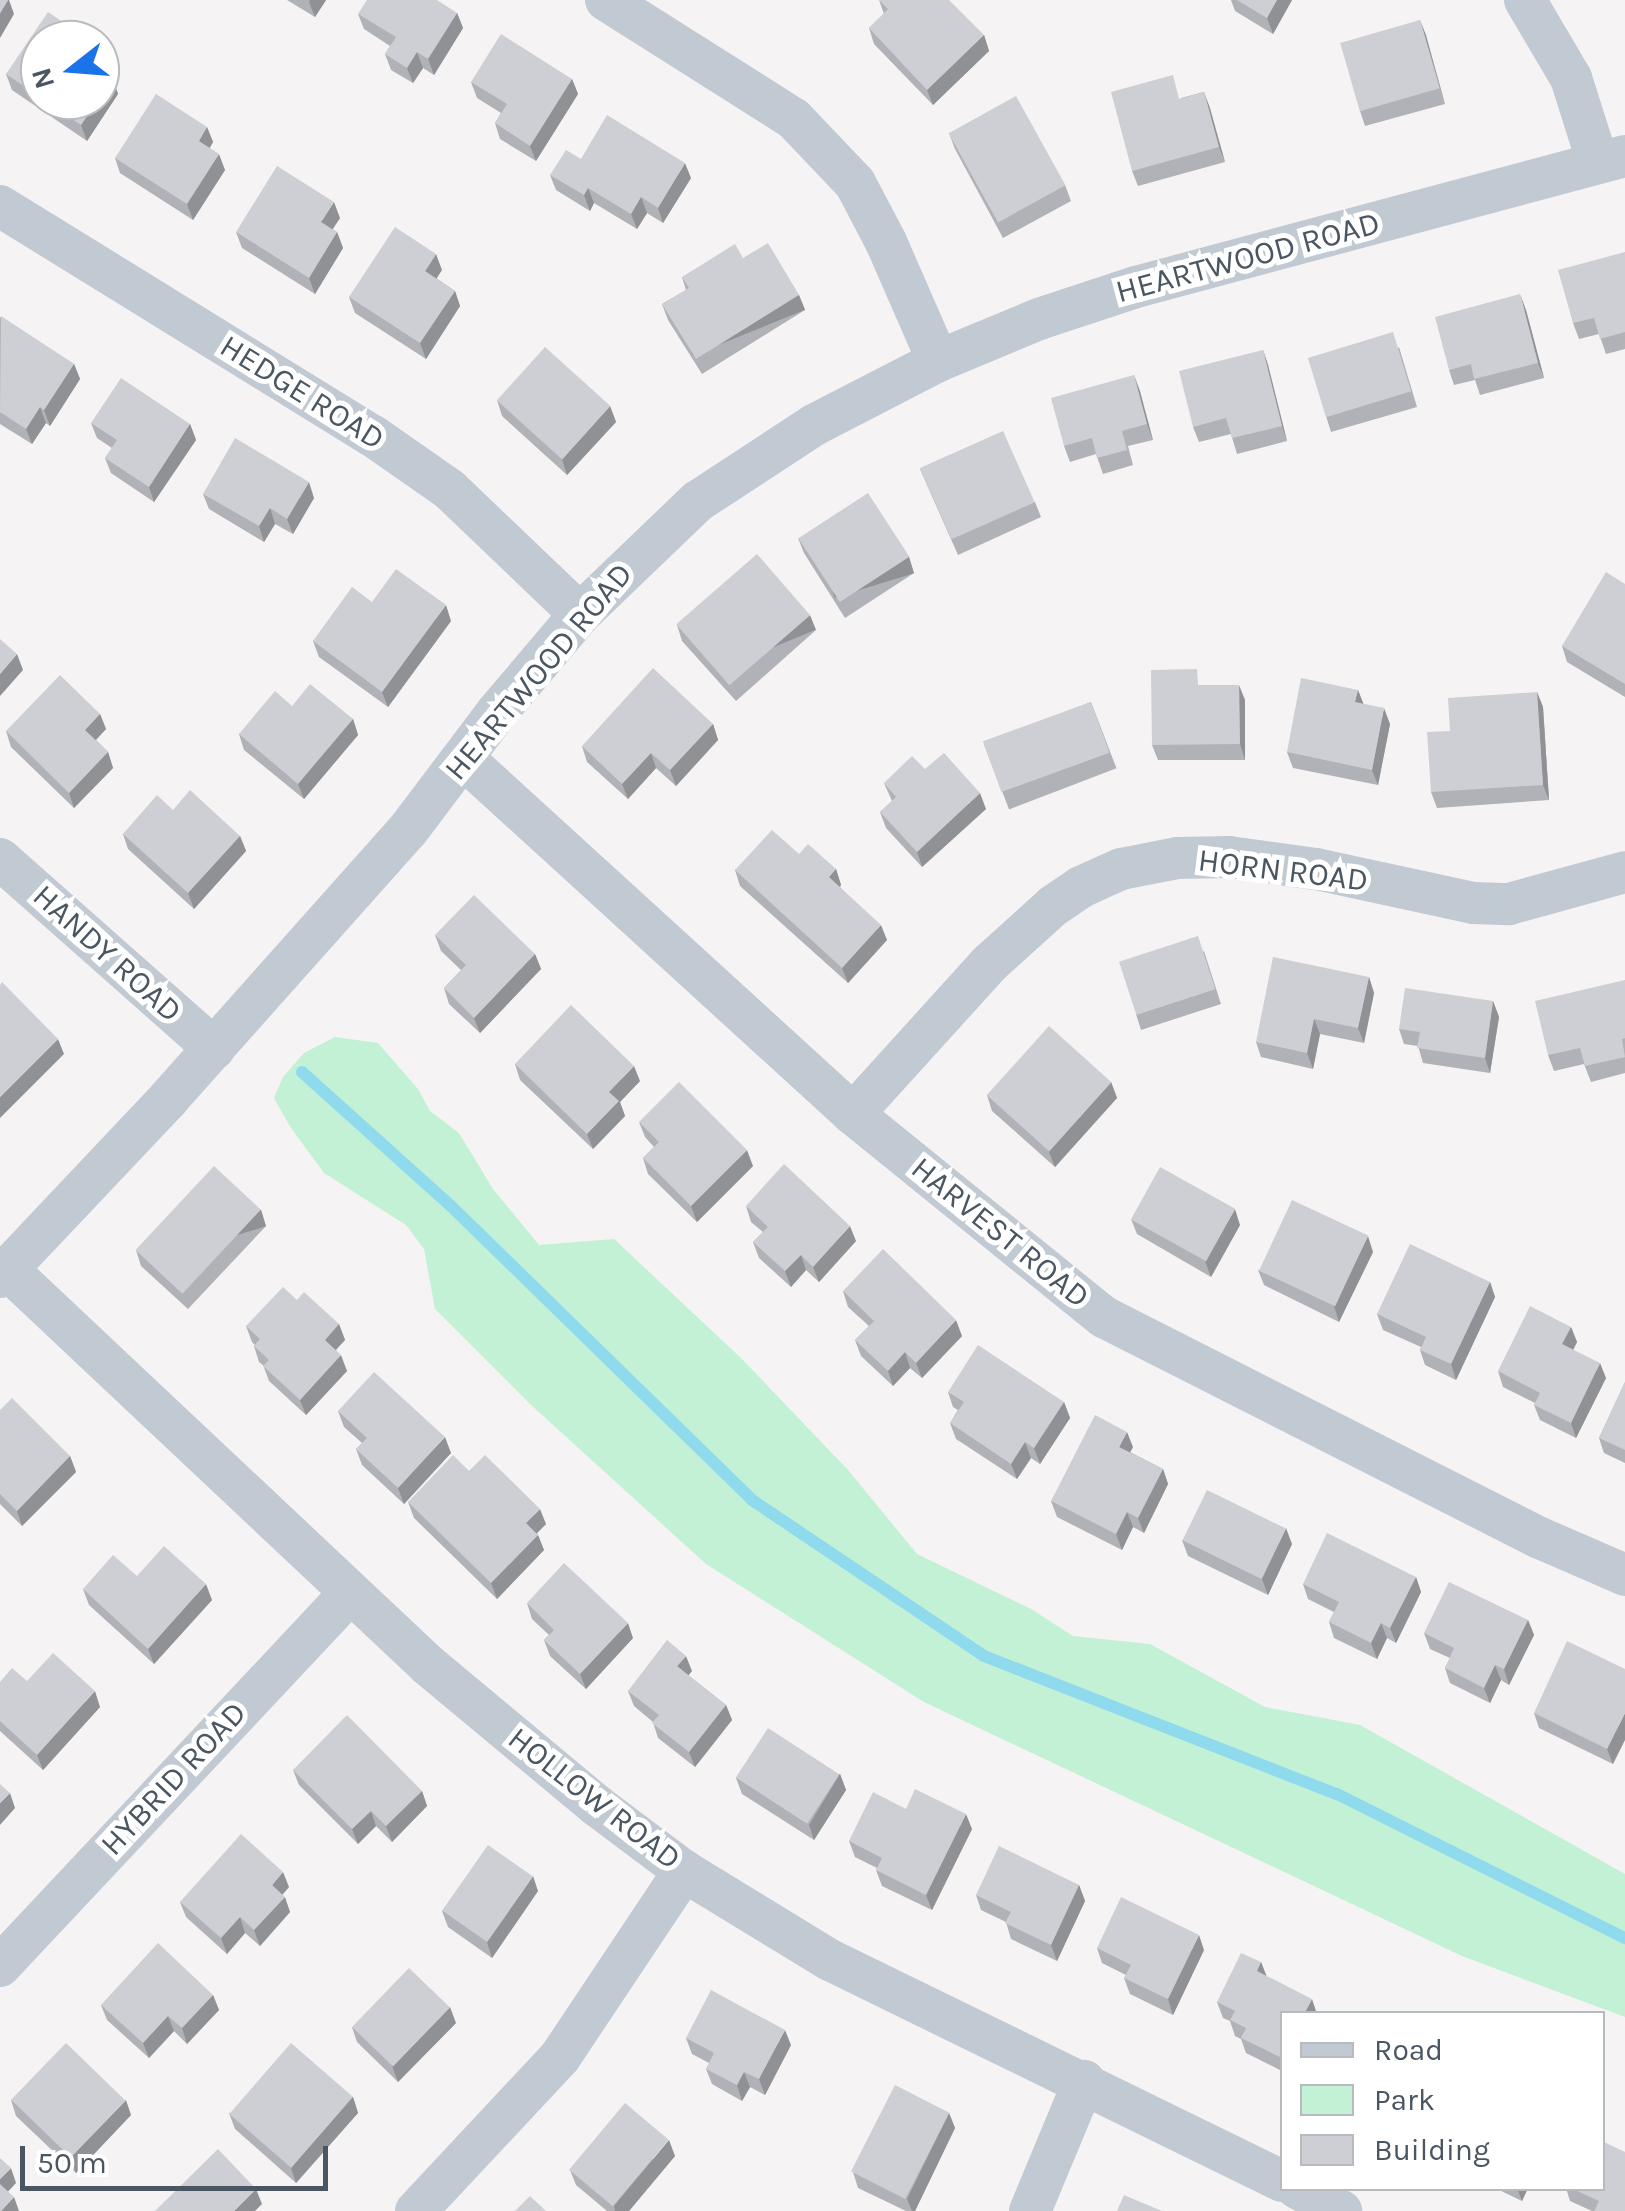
<!DOCTYPE html>
<style>
body{margin:0}
#map{position:relative;width:1625px;height:2211px;overflow:hidden;background:#f5f3f3;font-family:Karla,sans-serif}
div>[style]{position:absolute}
.green>*{inset:0;background:#c3f1d5}
.stream>*{height:12px;margin:-6px;padding:0 6px;transform-origin:6px;border-radius:6px;background:#90daee}
.minor>*{height:42px;margin:-21px;padding:0 21px;transform-origin:21px;border-radius:21px;background:#c1cad2}
.wall>*{inset:0;background:#b0b2b7;transform-origin:0 0}
.shaded-wall>*{inset:0;background:#909195;transform-origin:0 0}
.building>*{inset:0;background:#cdcfd5;transform-origin:0 0}
span{translate:-50% -50%;white-space:nowrap;text-align:center;line-height:1.15;-webkit-text-stroke:10px #fff;paint-order:stroke}
.street-label{font-size:32px;color:#4a5661}
.legend{position:absolute;left:1280px;top:2011px;width:325px;height:180px;box-sizing:border-box;background:#fff;border:2px solid #b7bbc0;margin:0;padding:12px 18px;list-style:none;font-size:30px;color:#4a5661}
.legend li{display:flex;align-items:center;gap:20px;height:50px}
.legend b{width:50px;border:2px solid #b7bbc0}
.north{position:absolute;left:20px;top:20px;width:100px;height:100px;box-sizing:border-box;background:#fff;border:2px solid #b7bbc0;border-radius:50%;rotate:253deg;font-size:28px;font-weight:700;line-height:40px;text-align:center;color:#4a5661}
.north::after{content:'';display:block;margin:auto;width:35px;height:45px;background:#1a73e8;clip-path:polygon(50% 0,100% 100%,50% 72%,0 100%)}
.scale{position:absolute;left:20px;top:2146px;width:308px;height:45px;box-sizing:border-box;border:5px solid #4a5661;border-top:0;padding-left:12px;font-size:30px;line-height:35px;white-space:nowrap;color:#4a5661;-webkit-text-stroke:8px #fff;paint-order:stroke}
</style>
<div id="map">
<div class="green">
<i style="clip-path:polygon(335px 1037px,378px 1043px,418px 1089px,430px 1111px,459px 1133px,493px 1189px,539px 1245px,614px 1239px,741px 1358px,848px 1470px,917px 1554px,1031px 1609px,1073px 1636px,1150px 1644px,1265px 1707px,1360px 1725px,1625px 1874px,1625px 2017px,1462px 1956px,924px 1702px,706px 1564px,530px 1404px,435px 1309px,424px 1249px,406px 1225px,324px 1173px,291px 1128px,274px 1098px,283px 1077px,304px 1053px)"></i>
</div>
<div class="stream">
<i style="left:302px;top:1072px;width:200px;rotate:42deg"></i>
<i style="left:451px;top:1206px;width:421px;rotate:44.3deg"></i>
<i style="left:752px;top:1500px;width:280px;rotate:33.9deg"></i>
<i style="left:984px;top:1656px;width:379px;rotate:21.4deg"></i>
<i style="left:1337px;top:1794px;width:322px;rotate:26.6deg"></i>
</div>
<div class="minor">
<i style="left:606px;top:0;width:222px;rotate:32.3deg"></i>
<i style="left:794px;top:119px;width:88px;rotate:46.4deg"></i>
<i style="left:855px;top:183px;width:67px;rotate:62.3deg"></i>
<i style="left:886px;top:242px;width:130px;rotate:66.4deg"></i>
<i style="left:1525px;top:0;width:91px;rotate:59.5deg"></i>
<i style="left:1571px;top:78px;width:89px;rotate:72.4deg"></i>
<i style="left:0;top:206px;width:438px;rotate:31.7deg"></i>
<i style="left:373px;top:436px;width:93px;rotate:34.9deg"></i>
<i style="left:449px;top:489px;width:181px;rotate:43.7deg"></i>
<i style="left:464px;top:759px;width:527px;rotate:42.38deg"></i>
<i style="left:853px;top:1114px;width:323px;rotate:39deg"></i>
<i style="left:1104px;top:1317px;width:489px;rotate:26.9deg"></i>
<i style="left:1540px;top:1538px;width:93px;rotate:23.5deg"></i>
<i style="left:0;top:859px;width:286px;rotate:41.5deg"></i>
<i style="left:853px;top:1114px;width:204px;rotate:-47.8deg"></i>
<i style="left:990px;top:963px;width:85px;rotate:-42.1deg"></i>
<i style="left:1053px;top:906px;width:34px;rotate:-34deg"></i>
<i style="left:1081px;top:887px;width:44px;rotate:-24.2deg"></i>
<i style="left:1121px;top:869px;width:57px;rotate:-11.1deg"></i>
<i style="left:1177px;top:858px;width:52px;rotate:-1.1deg"></i>
<i style="left:1229px;top:857px;width:88px;rotate:7.9deg"></i>
<i style="left:1316px;top:869px;width:161px;rotate:12.2deg"></i>
<i style="left:1473px;top:903px;width:36px;rotate:2deg"></i>
<i style="left:1509px;top:904px;width:120px;rotate:-15.4deg"></i>
<i style="left:7px;top:1269px;width:578px;rotate:43.25deg"></i>
<i style="left:428px;top:1665px;width:219px;rotate:39.8deg"></i>
<i style="left:596px;top:1805px;width:110px;rotate:36.9deg"></i>
<i style="left:684px;top:1871px;width:171px;rotate:31.4deg"></i>
<i style="left:830px;top:1960px;width:503px;rotate:26.06deg"></i>
<i style="left:0;top:1277px;width:246px;rotate:-46.6deg"></i>
<i style="left:169px;top:1098px;width:359px;rotate:-48.3deg"></i>
<i style="left:408px;top:830px;width:148px;rotate:-53deg"></i>
<i style="left:497px;top:712px;width:128px;rotate:-49.7deg"></i>
<i style="left:580px;top:614px;width:163px;rotate:-43.8deg"></i>
<i style="left:698px;top:501px;width:139px;rotate:-33.2deg"></i>
<i style="left:814px;top:425px;width:140px;rotate:-27.3deg"></i>
<i style="left:938px;top:361px;width:109px;rotate:-22.6deg"></i>
<i style="left:1039px;top:319px;width:102px;rotate:-18.3deg"></i>
<i style="left:1136px;top:287px;width:506px;rotate:-15deg"></i>
<i style="left:0;top:1966px;width:511px;rotate:-46.82deg"></i>
<i style="left:1297px;top:2188px;width:50px;rotate:27.6deg"></i>
<i style="left:416px;top:2211px;width:211px;rotate:-46.9deg"></i>
<i style="left:560px;top:2057px;width:224px;rotate:-56.3deg"></i>
<i style="left:1030px;top:2211px;width:141px;rotate:-67.4deg"></i>
</div>
<div class="wall">
<i style="clip-path:polygon(287px 0,326px 0,315px 17px)"></i>
<i style="clip-path:polygon(879px 0,984px 35px,989px 51px,933px 105px,874px 44px,869px 28px,884px 14px)"></i>
<i style="clip-path:polygon(1231px 0,1292px 0,1273px 34px,1235px 11px)"></i>
<i style="clip-path:polygon(457px 13px,463px 28px,434px 75px,423px 68px,413px 83px,391px 70px,385px 54px,390px 46px,364px 29px,358px 14px)"></i>
<i style="clip-path:polygon(1420px 20px,1445px 104px,1365px 126px,1360px 111px)"></i>
<i style="clip-path:polygon(40px 40px,40px 100px,100px 100px,104px 49px,109px 65px,104px 73px,113px 79px,118px 94px,87px 141px,12px 90px,6px 74px)"></i>
<i style="clip-path:polygon(572px 79px,578px 94px,536px 161px,500px 139px,495px 123px,501px 113px,477px 98px,471px 82px)"></i>
<i style="clip-path:polygon(1204px 92px,1225px 162px,1138px 186px,1132px 171px,1181px 98px)"></i>
<i style="clip-path:polygon(207px 127px,213px 142px,210px 148px,225px 170px,193px 220px,120px 173px,115px 158px)"></i>
<i style="clip-path:polygon(949px 133px,1065px 185px,1071px 201px,1003px 238px,955px 149px)"></i>
<i style="clip-path:polygon(581px 159px,691px 178px,663px 223px,647px 213px,637px 229px,594px 203px,590px 211px,556px 190px,550px 175px)"></i>
<i style="clip-path:polygon(340px 218px,332px 229px,337px 232px,343px 248px,315px 294px,242px 248px,236px 232px)"></i>
<i style="clip-path:polygon(1625px 252px,1625px 349px,1606px 354px,1599px 334px,1579px 339px,1573px 323px)"></i>
<i style="clip-path:polygon(743px 258px,799px 295px,805px 310px,702px 374px,668px 320px,662px 304px,686px 290px,682px 277px)"></i>
<i style="clip-path:polygon(442px 270px,436px 278px,455px 291px,460px 306px,426px 359px,355px 313px,349px 297px)"></i>
<i style="clip-path:polygon(1526px 310px,1544px 378px,1480px 395px,1475px 380px,1454px 385px,1449px 370px)"></i>
<i style="clip-path:polygon(0 317px,74px 364px,80px 379px,50px 426px,46px 423px,32px 444px,0 424px)"></i>
<i style="clip-path:polygon(1399px 347px,1417px 407px,1331px 432px,1326px 416px)"></i>
<i style="clip-path:polygon(1263px 350px,1268px 365px,1287px 441px,1237px 454px,1231px 434px,1199px 442px,1193px 427px)"></i>
<i style="clip-path:polygon(1134px 375px,1153px 440px,1128px 446px,1133px 465px,1103px 474px,1096px 454px,1070px 462px,1064px 446px)"></i>
<i style="clip-path:polygon(497px 400px,610px 406px,616px 422px,567px 475px,502px 416px)"></i>
<i style="clip-path:polygon(91px 423px,190px 424px,196px 440px,154px 502px,111px 473px,105px 458px,112px 448px,97px 438px)"></i>
<i style="clip-path:polygon(920px 469px,1035px 502px,1041px 517px,958px 555px)"></i>
<i style="clip-path:polygon(203px 494px,314px 498px,293px 534px,275px 524px,264px 542px,209px 509px)"></i>
<i style="clip-path:polygon(798px 538px,909px 557px,914px 573px,845px 618px,804px 553px)"></i>
<i style="clip-path:polygon(1625px 584px,1625px 697px,1567px 662px,1562px 646px)"></i>
<i style="clip-path:polygon(372px 602px,451px 621px,388px 707px,319px 657px,313px 641px)"></i>
<i style="clip-path:polygon(677px 625px,816px 630px,736px 701px,682px 641px)"></i>
<i style="clip-path:polygon(1203px 685px,1245px 700px,1245px 760px,1158px 760px,1152px 745px)"></i>
<i style="clip-path:polygon(1358px 690px,1363px 704px,1390px 724px,1378px 785px,1293px 768px,1287px 752px)"></i>
<i style="clip-path:polygon(1537px 692px,1543px 707px,1549px 800px,1437px 808px,1431px 792px)"></i>
<i style="left:1091px;top:702px;width:71px;height:115px;rotate:69deg"></i>
<i style="clip-path:polygon(292px 706px,353px 719px,358px 735px,304px 799px,244px 750px,239px 734px)"></i>
<i style="clip-path:polygon(100px 714px,106px 729px,96px 740px,108px 752px,113px 768px,74px 808px,11px 747px,6px 731px)"></i>
<i style="clip-path:polygon(713px 724px,718px 740px,676px 786px,656px 768px,628px 799px,587px 762px,582px 746px)"></i>
<i style="clip-path:polygon(884px 783px,986px 809px,922px 867px,886px 828px,880px 812px,892px 801px)"></i>
<i style="clip-path:polygon(173px 810px,240px 836px,246px 851px,194px 909px,128px 849px,123px 834px)"></i>
<i style="clip-path:polygon(799px 854px,836px 869px,841px 885px,840px 887px,887px 940px,848px 983px,740px 886px,735px 870px)"></i>
<i style="clip-path:polygon(435px 935px,535px 954px,541px 969px,480px 1033px,449px 1004px,444px 988px,461px 970px,441px 951px)"></i>
<i style="clip-path:polygon(1204px 951px,1221px 1004px,1141px 1030px,1136px 1014px)"></i>
<i style="clip-path:polygon(1369px 977px,1374px 993px,1364px 1043px,1320px 1034px,1313px 1069px,1261px 1057px,1256px 1042px)"></i>
<i style="clip-path:polygon(1625px 980px,1625px 1073px,1591px 1082px,1584px 1064px,1554px 1071px,1548px 1055px)"></i>
<i style="clip-path:polygon(1493px 1001px,1499px 1017px,1490px 1073px,1423px 1063px,1418px 1046px,1404px 1044px,1399px 1029px)"></i>
<i style="clip-path:polygon(515px 1064px,640px 1081px,620px 1102px,625px 1116px,593px 1149px,520px 1080px)"></i>
<i style="clip-path:polygon(1111px 1082px,1117px 1098px,1055px 1167px,992px 1111px,987px 1095px)"></i>
<i style="clip-path:polygon(639px 1122px,753px 1166px,697px 1222px,648px 1174px,643px 1158px,654px 1147px,645px 1137px)"></i>
<i style="clip-path:polygon(746px 1206px,856px 1241px,819px 1282px,806px 1270px,791px 1287px,759px 1258px,753px 1242px,763px 1232px,751px 1222px)"></i>
<i style="clip-path:polygon(261px 1210px,266px 1226px,188px 1309px,141px 1266px,136px 1250px)"></i>
<i style="clip-path:polygon(1131px 1219px,1240px 1225px,1211px 1277px,1137px 1234px)"></i>
<i style="clip-path:polygon(1373px 1252px,1339px 1322px,1264px 1285px,1258px 1270px)"></i>
<i style="clip-path:polygon(1490px 1282px,1495px 1297px,1456px 1380px,1425px 1365px,1420px 1350px,1421px 1347px,1383px 1330px,1377px 1314px)"></i>
<i style="clip-path:polygon(843px 1291px,962px 1336px,922px 1378px,910px 1368px,893px 1386px,861px 1356px,855px 1340px,869px 1326px,848px 1307px)"></i>
<i style="clip-path:polygon(297px 1300px,339px 1324px,345px 1340px,336px 1350px,347px 1371px,306px 1415px,269px 1381px,263px 1365px,259px 1362px,254px 1346px,255px 1345px,252px 1342px,246px 1326px)"></i>
<i style="clip-path:polygon(1571px 1327px,1577px 1342px,1573px 1350px,1606px 1378px,1576px 1438px,1540px 1420px,1534px 1405px,1535px 1403px,1503px 1387px,1498px 1371px)"></i>
<i style="clip-path:polygon(1625px 1382px,1625px 1463px,1604px 1453px,1599px 1438px)"></i>
<i style="clip-path:polygon(948px 1392px,1064px 1402px,1070px 1418px,1040px 1464px,1031px 1458px,1017px 1479px,956px 1439px,950px 1423px,958px 1410px,953px 1407px)"></i>
<i style="clip-path:polygon(0 1410px,70px 1456px,76px 1472px,22px 1526px,0 1504px)"></i>
<i style="clip-path:polygon(338px 1411px,451px 1453px,404px 1504px,362px 1465px,356px 1449px,362px 1443px,344px 1427px)"></i>
<i style="clip-path:polygon(1133px 1447px,1130px 1452px,1163px 1469px,1168px 1484px,1144px 1533px,1133px 1527px,1122px 1550px,1057px 1517px,1051px 1501px)"></i>
<i style="clip-path:polygon(469px 1471px,546px 1524px,537px 1533px,544px 1550px,497px 1599px,414px 1518px,408px 1502px)"></i>
<i style="clip-path:polygon(1182px 1540px,1292px 1544px,1268px 1595px,1188px 1556px)"></i>
<i style="clip-path:polygon(137px 1576px,212px 1600px,154px 1664px,89px 1605px,83px 1589px)"></i>
<i style="clip-path:polygon(1416px 1577px,1421px 1592px,1396px 1643px,1387px 1638px,1377px 1659px,1334px 1638px,1329px 1622px,1334px 1612px,1308px 1599px,1303px 1584px)"></i>
<i style="clip-path:polygon(527px 1603px,633px 1638px,586px 1689px,550px 1656px,544px 1640px,549px 1635px,532px 1619px)"></i>
<i style="clip-path:polygon(1528px 1620px,1534px 1635px,1509px 1685px,1501px 1680px,1490px 1703px,1450px 1683px,1445px 1668px,1450px 1658px,1430px 1649px,1424px 1633px)"></i>
<i style="clip-path:polygon(1625px 1669px,1613px 1764px,1539px 1728px,1534px 1713px)"></i>
<i style="clip-path:polygon(692px 1671px,688px 1675px,726px 1705px,732px 1720px,695px 1767px,658px 1738px,653px 1722px,634px 1706px,628px 1691px)"></i>
<i style="clip-path:polygon(27px 1681px,100px 1707px,43px 1770px,0 1731px,0 1682px)"></i>
<i style="clip-path:polygon(293px 1770px,422px 1791px,427px 1806px,392px 1842px,376px 1826px,358px 1844px,299px 1785px)"></i>
<i style="clip-path:polygon(840px 1774px,846px 1790px,814px 1840px,742px 1794px,736px 1778px)"></i>
<i style="clip-path:polygon(906px 1809px,972px 1829px,932px 1910px,882px 1886px,876px 1870px,877px 1868px,855px 1857px,849px 1841px)"></i>
<i style="clip-path:polygon(1079px 1885px,1085px 1901px,1057px 1961px,1011px 1939px,1006px 1922px,981px 1910px,976px 1895px)"></i>
<i style="clip-path:polygon(289px 1887px,282px 1894px,290px 1912px,260px 1946px,245px 1933px,227px 1954px,186px 1917px,180px 1902px)"></i>
<i style="clip-path:polygon(538px 1891px,492px 1958px,448px 1927px,442px 1911px)"></i>
<i style="clip-path:polygon(1097px 1948px,1204px 1950px,1173px 2015px,1130px 1994px,1124px 1978px,1126px 1975px,1102px 1963px)"></i>
<i style="clip-path:polygon(1261px 1962px,1282px 2014px,1282px 2071px,1246px 2053px,1241px 2039px,1235px 2036px,1230px 2021px,1223px 2018px,1217px 2002px)"></i>
<i style="clip-path:polygon(213px 1995px,219px 2010px,187px 2044px,174px 2031px,149px 2058px,107px 2020px,101px 2005px)"></i>
<i style="clip-path:polygon(456px 2023px,398px 2082px,357px 2042px,352px 2027px)"></i>
<i style="clip-path:polygon(686px 2038px,791px 2045px,765px 2095px,750px 2087px,742px 2101px,712px 2084px,706px 2069px,709px 2063px,692px 2054px)"></i>
<i style="clip-path:polygon(353px 2097px,358px 2113px,296px 2183px,235px 2129px,229px 2113px)"></i>
<i style="clip-path:polygon(11px 2100px,131px 2115px,76px 2173px,16px 2116px)"></i>
<i style="clip-path:polygon(949px 2113px,955px 2128px,915px 2211px,906px 2211px,858px 2188px,853px 2172px)"></i>
<i style="clip-path:polygon(675px 2156px,629px 2211px,607px 2211px,576px 2185px,570px 2170px)"></i>
<i style="clip-path:polygon(1495px 2188px,1528px 2188px,1522px 2201px)"></i>
<i style="clip-path:polygon(1566px 2188px,1602px 2188px,1625px 2211px,1592px 2211px,1570px 2201px)"></i>
</div>
<div class="shaded-wall">
<i style="clip-path:polygon(8px 0,9px 0,14px 14px,0 38px,0 13px)"></i>
<i style="clip-path:polygon(310px 0,326px 0,315px 17px,309px 2px)"></i>
<i style="clip-path:polygon(1277px 0,1292px 0,1273px 34px,1267px 18px)"></i>
<i style="clip-path:polygon(457px 13px,463px 28px,434px 75px,428px 59px)"></i>
<i style="clip-path:polygon(1420px 20px,1426px 35px,1445px 104px,1440px 88px)"></i>
<i style="clip-path:polygon(984px 35px,989px 51px,933px 105px,927px 90px)"></i>
<i style="clip-path:polygon(104px 49px,109px 65px,100px 79px,100px 55px)"></i>
<i style="clip-path:polygon(417px 52px,423px 68px,413px 83px,407px 68px)"></i>
<i style="clip-path:polygon(113px 79px,118px 94px,87px 141px,81px 125px,98px 100px,100px 100px,100px 98px)"></i>
<i style="clip-path:polygon(572px 79px,578px 94px,536px 161px,530px 146px)"></i>
<i style="clip-path:polygon(1204px 92px,1210px 108px,1225px 162px,1219px 147px)"></i>
<i style="clip-path:polygon(207px 127px,213px 142px,204px 156px,199px 141px)"></i>
<i style="clip-path:polygon(219px 154px,225px 170px,193px 220px,187px 204px)"></i>
<i style="clip-path:polygon(685px 163px,691px 178px,663px 223px,658px 208px)"></i>
<i style="clip-path:polygon(588px 188px,594px 203px,590px 211px,584px 195px)"></i>
<i style="clip-path:polygon(641px 197px,647px 213px,637px 229px,631px 214px)"></i>
<i style="clip-path:polygon(334px 202px,340px 218px,327px 238px,321px 222px)"></i>
<i style="clip-path:polygon(337px 232px,343px 248px,315px 294px,309px 278px)"></i>
<i style="clip-path:polygon(436px 254px,442px 270px,431px 287px,425px 271px)"></i>
<i style="clip-path:polygon(455px 291px,460px 306px,426px 359px,420px 343px)"></i>
<i style="clip-path:polygon(1520px 294px,1526px 310px,1544px 378px,1538px 363px)"></i>
<i style="left:799px;top:295px;width:16px;height:121px;rotate:68deg"></i>
<i style="clip-path:polygon(1263px 350px,1268px 365px,1287px 441px,1282px 426px)"></i>
<i style="clip-path:polygon(74px 364px,80px 379px,50px 426px,44px 410px)"></i>
<i style="clip-path:polygon(1134px 375px,1140px 391px,1153px 440px,1147px 424px)"></i>
<i style="clip-path:polygon(610px 406px,616px 422px,567px 475px,562px 459px)"></i>
<i style="clip-path:polygon(40px 407px,46px 423px,32px 444px,26px 429px)"></i>
<i style="clip-path:polygon(190px 424px,196px 440px,154px 502px,149px 487px)"></i>
<i style="clip-path:polygon(309px 482px,314px 498px,293px 534px,287px 519px)"></i>
<i style="clip-path:polygon(270px 508px,275px 524px,264px 542px,259px 526px)"></i>
<i style="left:909px;top:557px;width:17px;height:83px;rotate:73deg"></i>
<i style="clip-path:polygon(446px 605px,451px 621px,388px 707px,382px 692px)"></i>
<i style="left:810px;top:615px;width:16px;height:107px;rotate:68deg"></i>
<i style="clip-path:polygon(17px 654px,23px 670px,0 696px,0 674px)"></i>
<i style="clip-path:polygon(1239px 685px,1245px 700px,1245px 760px,1240px 744px)"></i>
<i style="clip-path:polygon(1358px 690px,1364px 705px,1355px 702px)"></i>
<i style="clip-path:polygon(1537px 692px,1543px 707px,1549px 800px,1543px 785px)"></i>
<i style="clip-path:polygon(1384px 708px,1390px 724px,1378px 785px,1372px 770px)"></i>
<i style="clip-path:polygon(100px 714px,106px 729px,91px 745px,85px 730px)"></i>
<i style="clip-path:polygon(353px 719px,358px 735px,304px 799px,298px 784px)"></i>
<i style="clip-path:polygon(713px 724px,718px 740px,676px 786px,670px 770px)"></i>
<i style="clip-path:polygon(108px 752px,113px 768px,74px 808px,69px 793px)"></i>
<i style="clip-path:polygon(651px 753px,656px 768px,628px 799px,622px 784px)"></i>
<i style="clip-path:polygon(980px 793px,986px 809px,922px 867px,917px 852px)"></i>
<i style="clip-path:polygon(240px 836px,246px 851px,194px 909px,188px 893px)"></i>
<i style="clip-path:polygon(836px 869px,841px 885px,834px 893px,829px 877px)"></i>
<i style="clip-path:polygon(881px 925px,887px 940px,848px 983px,842px 968px)"></i>
<i style="clip-path:polygon(535px 954px,541px 969px,480px 1033px,474px 1018px)"></i>
<i style="clip-path:polygon(1369px 977px,1374px 993px,1364px 1043px,1358px 1028px)"></i>
<i style="clip-path:polygon(1493px 1001px,1499px 1017px,1490px 1073px,1485px 1058px)"></i>
<i style="clip-path:polygon(1314px 1019px,1320px 1034px,1313px 1069px,1307px 1053px)"></i>
<i style="clip-path:polygon(58px 1039px,64px 1054px,0 1118px,0 1097px)"></i>
<i style="clip-path:polygon(634px 1066px,640px 1081px,620px 1102px,625px 1116px,593px 1149px,587px 1134px,609px 1092px)"></i>
<i style="clip-path:polygon(1111px 1082px,1117px 1098px,1055px 1167px,1049px 1152px)"></i>
<i style="clip-path:polygon(747px 1150px,753px 1166px,697px 1222px,691px 1206px)"></i>
<i style="clip-path:polygon(1235px 1209px,1240px 1225px,1211px 1277px,1205px 1261px)"></i>
<i style="left:261px;top:1210px;width:17px;height:115px;rotate:73deg"></i>
<i style="clip-path:polygon(850px 1226px,856px 1241px,819px 1282px,813px 1267px)"></i>
<i style="clip-path:polygon(1368px 1236px,1373px 1252px,1339px 1322px,1334px 1306px)"></i>
<i style="clip-path:polygon(801px 1255px,806px 1270px,791px 1287px,785px 1271px)"></i>
<i style="clip-path:polygon(1490px 1282px,1495px 1297px,1456px 1380px,1451px 1364px)"></i>
<i style="clip-path:polygon(956px 1320px,962px 1336px,922px 1378px,916px 1363px)"></i>
<i style="clip-path:polygon(339px 1324px,345px 1340px,330px 1356px,325px 1340px)"></i>
<i style="clip-path:polygon(1571px 1327px,1577px 1342px,1568px 1360px,1562px 1344px)"></i>
<i style="clip-path:polygon(905px 1352px,910px 1368px,893px 1386px,888px 1371px)"></i>
<i style="clip-path:polygon(341px 1355px,347px 1371px,306px 1415px,300px 1400px)"></i>
<i style="clip-path:polygon(1600px 1363px,1606px 1378px,1576px 1438px,1571px 1423px)"></i>
<i style="clip-path:polygon(1064px 1402px,1070px 1418px,1040px 1464px,1034px 1448px)"></i>
<i style="clip-path:polygon(1127px 1432px,1133px 1447px,1125px 1462px,1119px 1447px)"></i>
<i style="clip-path:polygon(445px 1437px,451px 1453px,404px 1504px,398px 1488px)"></i>
<i style="clip-path:polygon(1025px 1442px,1031px 1458px,1017px 1479px,1011px 1464px)"></i>
<i style="clip-path:polygon(70px 1456px,76px 1472px,22px 1526px,17px 1511px)"></i>
<i style="clip-path:polygon(1163px 1469px,1168px 1484px,1144px 1533px,1138px 1518px)"></i>
<i style="clip-path:polygon(540px 1509px,546px 1524px,532px 1538px,526px 1523px)"></i>
<i style="clip-path:polygon(1127px 1512px,1133px 1527px,1122px 1550px,1116px 1534px)"></i>
<i style="clip-path:polygon(1286px 1528px,1292px 1544px,1268px 1595px,1262px 1579px)"></i>
<i style="clip-path:polygon(538px 1535px,544px 1550px,497px 1599px,491px 1583px)"></i>
<i style="clip-path:polygon(1416px 1577px,1421px 1592px,1396px 1643px,1390px 1628px)"></i>
<i style="clip-path:polygon(206px 1584px,212px 1600px,154px 1664px,148px 1649px)"></i>
<i style="clip-path:polygon(1528px 1620px,1534px 1635px,1509px 1685px,1504px 1669px)"></i>
<i style="clip-path:polygon(628px 1623px,633px 1638px,586px 1689px,580px 1674px)"></i>
<i style="clip-path:polygon(1381px 1623px,1387px 1638px,1377px 1659px,1371px 1643px)"></i>
<i style="clip-path:polygon(686px 1656px,692px 1671px,683px 1682px,677px 1666px)"></i>
<i style="clip-path:polygon(1495px 1665px,1501px 1680px,1490px 1703px,1484px 1688px)"></i>
<i style="clip-path:polygon(95px 1691px,100px 1707px,43px 1770px,37px 1755px)"></i>
<i style="clip-path:polygon(726px 1705px,732px 1720px,695px 1767px,689px 1752px)"></i>
<i style="clip-path:polygon(1625px 1713px,1625px 1740px,1613px 1764px,1607px 1749px)"></i>
<i style="clip-path:polygon(840px 1774px,846px 1790px,814px 1840px,809px 1825px)"></i>
<i style="clip-path:polygon(422px 1791px,427px 1806px,392px 1842px,386px 1826px)"></i>
<i style="clip-path:polygon(10px 1793px,15px 1808px,0 1825px,0 1803px)"></i>
<i style="clip-path:polygon(371px 1811px,376px 1826px,358px 1844px,352px 1829px)"></i>
<i style="clip-path:polygon(966px 1814px,972px 1829px,932px 1910px,926px 1895px)"></i>
<i style="clip-path:polygon(283px 1872px,289px 1887px,278px 1900px,272px 1885px)"></i>
<i style="clip-path:polygon(533px 1876px,538px 1891px,492px 1958px,487px 1942px)"></i>
<i style="clip-path:polygon(1079px 1885px,1085px 1901px,1057px 1961px,1051px 1945px)"></i>
<i style="clip-path:polygon(285px 1897px,290px 1912px,260px 1946px,254px 1930px)"></i>
<i style="clip-path:polygon(240px 1917px,245px 1933px,227px 1954px,221px 1938px)"></i>
<i style="clip-path:polygon(1199px 1935px,1204px 1950px,1173px 2015px,1168px 1999px)"></i>
<i style="clip-path:polygon(1261px 1962px,1267px 1978px,1257px 1971px)"></i>
<i style="clip-path:polygon(213px 1995px,219px 2010px,187px 2044px,182px 2028px)"></i>
<i style="clip-path:polygon(1312px 1999px,1317px 2014px,1304px 2014px)"></i>
<i style="clip-path:polygon(450px 2007px,456px 2023px,398px 2082px,392px 2066px)"></i>
<i style="clip-path:polygon(168px 2016px,174px 2031px,149px 2058px,143px 2043px)"></i>
<i style="clip-path:polygon(785px 2030px,791px 2045px,765px 2095px,759px 2079px)"></i>
<i style="clip-path:polygon(744px 2072px,750px 2087px,742px 2101px,737px 2085px)"></i>
<i style="clip-path:polygon(353px 2097px,358px 2113px,296px 2183px,291px 2168px)"></i>
<i style="clip-path:polygon(126px 2100px,131px 2115px,76px 2173px,70px 2157px)"></i>
<i style="clip-path:polygon(949px 2113px,955px 2128px,915px 2211px,912px 2211px,907px 2199px)"></i>
<i style="clip-path:polygon(669px 2140px,675px 2156px,629px 2211px,615px 2211px,614px 2206px)"></i>
<i style="clip-path:polygon(11px 2168px,16px 2183px,3px 2197px,0 2188px,0 2179px)"></i>
<i style="clip-path:polygon(1517px 2188px,1528px 2188px,1522px 2201px)"></i>
<i style="clip-path:polygon(256px 2189px,262px 2204px,255px 2211px,234px 2211px)"></i>
<i style="clip-path:polygon(14px 2197px,19px 2211px,1px 2211px)"></i>
</div>
<div class="building">
<i style="clip-path:polygon(0 0,8px 0,0 13px)"></i>
<i style="clip-path:polygon(367px 0,437px 0,457px 13px,428px 59px,417px 52px,407px 68px,385px 54px,396px 37px,358px 14px)"></i>
<i style="clip-path:polygon(879px 0,949px 0,984px 35px,927px 90px,869px 28px,888px 9px)"></i>
<i style="clip-path:polygon(1237px 0,1277px 0,1267px 18px)"></i>
<i style="clip-path:polygon(48px 12px,90px 40px,40px 40px,40px 97px,6px 74px)"></i>
<i style="left:1420px;top:20px;width:71px;height:83px;rotate:74deg"></i>
<i style="clip-path:polygon(501px 34px,572px 79px,530px 146px,495px 123px,507px 104px,471px 82px)"></i>
<i style="clip-path:polygon(100px 71px,113px 79px,100px 98px)"></i>
<i style="clip-path:polygon(1173px 75px,1179px 99px,1204px 92px,1219px 147px,1132px 171px,1111px 92px)"></i>
<i style="clip-path:polygon(156px 94px,207px 127px,199px 141px,219px 154px,187px 204px,115px 158px)"></i>
<i style="left:1016px;top:96px;width:102px;height:77px;rotate:61deg"></i>
<i style="clip-path:polygon(44px 100px,98px 100px,81px 125px)"></i>
<i style="clip-path:polygon(607px 115px,685px 163px,658px 208px,641px 197px,631px 214px,588px 188px,584px 195px,550px 175px,566px 150px,581px 159px)"></i>
<i style="clip-path:polygon(277px 166px,334px 202px,321px 222px,337px 232px,309px 278px,236px 232px)"></i>
<i style="clip-path:polygon(395px 227px,436px 254px,425px 271px,455px 291px,420px 343px,349px 297px)"></i>
<i style="clip-path:polygon(768px 243px,799px 295px,696px 359px,662px 304px,689px 288px,682px 277px,735px 244px,743px 258px)"></i>
<i style="clip-path:polygon(1625px 252px,1625px 332px,1600px 339px,1594px 318px,1573px 323px,1558px 270px)"></i>
<i style="clip-path:polygon(1520px 294px,1538px 363px,1474px 379px,1471px 364px,1449px 370px,1435px 317px)"></i>
<i style="clip-path:polygon(1px 316px,74px 364px,44px 410px,40px 407px,26px 429px,0 412px)"></i>
<i style="left:1393px;top:332px;width:62px;height:89px;rotate:73deg"></i>
<i style="left:545px;top:347px;width:88px;height:72px;rotate:42deg"></i>
<i style="clip-path:polygon(1263px 350px,1282px 426px,1232px 438px,1226px 418px,1193px 427px,1179px 371px)"></i>
<i style="clip-path:polygon(1134px 375px,1147px 424px,1122px 431px,1127px 450px,1097px 458px,1092px 438px,1064px 446px,1051px 398px)"></i>
<i style="clip-path:polygon(121px 378px,190px 424px,149px 487px,105px 458px,117px 440px,91px 423px)"></i>
<i style="left:1003px;top:431px;width:78px;height:91px;rotate:66deg"></i>
<i style="clip-path:polygon(235px 438px,309px 482px,287px 519px,270px 508px,259px 526px,203px 494px)"></i>
<i style="left:868px;top:493px;width:76px;height:83px;rotate:57deg"></i>
<i style="left:757px;top:554px;width:81px;height:107px;rotate:49deg"></i>
<i style="clip-path:polygon(396px 569px,446px 605px,382px 692px,313px 641px,352px 587px,372px 602px)"></i>
<i style="clip-path:polygon(1606px 572px,1625px 584px,1625px 684px,1562px 646px)"></i>
<i style="clip-path:polygon(0 639px,17px 654px,0 674px)"></i>
<i style="clip-path:polygon(653px 668px,713px 724px,670px 770px,651px 753px,622px 784px,582px 746px)"></i>
<i style="clip-path:polygon(1197px 669px,1198px 685px,1239px 685px,1240px 744px,1152px 745px,1151px 670px)"></i>
<i style="clip-path:polygon(60px 675px,100px 714px,85px 730px,108px 752px,69px 793px,6px 731px)"></i>
<i style="clip-path:polygon(1301px 678px,1358px 690px,1355px 702px,1384px 708px,1372px 770px,1287px 752px)"></i>
<i style="clip-path:polygon(310px 684px,353px 719px,298px 784px,239px 734px,275px 691px,292px 706px)"></i>
<i style="clip-path:polygon(1537px 692px,1543px 785px,1431px 792px,1427px 732px,1450px 731px,1448px 698px)"></i>
<i style="left:1091px;top:702px;width:54px;height:115px;rotate:70deg"></i>
<i style="clip-path:polygon(944px 753px,980px 793px,917px 852px,880px 812px,896px 797px,884px 783px,912px 756px,925px 769px)"></i>
<i style="clip-path:polygon(190px 790px,240px 836px,188px 893px,123px 834px,157px 795px,173px 810px)"></i>
<i style="clip-path:polygon(772px 830px,799px 854px,808px 844px,836px 869px,829px 877px,881px 925px,842px 968px,735px 870px)"></i>
<i style="clip-path:polygon(474px 895px,535px 954px,474px 1018px,444px 988px,466px 965px,435px 935px)"></i>
<i style="left:1198px;top:936px;width:56px;height:83px;rotate:72deg"></i>
<i style="clip-path:polygon(1273px 957px,1369px 977px,1358px 1028px,1314px 1019px,1307px 1053px,1256px 1042px)"></i>
<i style="clip-path:polygon(1625px 980px,1625px 1038px,1622px 1039px,1625px 1057px,1585px 1066px,1580px 1048px,1548px 1055px,1535px 1001px)"></i>
<i style="clip-path:polygon(2px 982px,58px 1039px,0 1097px,0 985px)"></i>
<i style="clip-path:polygon(1405px 988px,1493px 1001px,1485px 1058px,1417px 1048px,1420px 1032px,1399px 1029px)"></i>
<i style="clip-path:polygon(571px 1005px,634px 1066px,609px 1092px,619px 1101px,587px 1134px,515px 1064px)"></i>
<i style="left:1049px;top:1026px;width:84px;height:93px;rotate:42deg"></i>
<i style="clip-path:polygon(679px 1082px,747px 1150px,691px 1206px,643px 1158px,659px 1142px,639px 1122px)"></i>
<i style="clip-path:polygon(784px 1164px,850px 1226px,813px 1267px,801px 1255px,785px 1271px,753px 1242px,768px 1227px,746px 1206px)"></i>
<i style="left:214px;top:1166px;width:64px;height:115px;rotate:43deg"></i>
<i style="left:1160px;top:1167px;width:86px;height:60px;rotate:29deg"></i>
<i style="left:1292px;top:1200px;width:84px;height:78px;rotate:25deg"></i>
<i style="clip-path:polygon(1410px 1244px,1490px 1282px,1451px 1364px,1420px 1350px,1426px 1337px,1377px 1314px)"></i>
<i style="clip-path:polygon(883px 1249px,956px 1320px,916px 1363px,905px 1352px,888px 1371px,855px 1340px,874px 1321px,843px 1291px)"></i>
<i style="clip-path:polygon(283px 1287px,297px 1300px,304px 1292px,339px 1324px,325px 1340px,341px 1355px,300px 1400px,263px 1366px,269px 1360px,254px 1346px,260px 1339px,246px 1326px)"></i>
<i style="clip-path:polygon(1530px 1306px,1571px 1327px,1562px 1344px,1600px 1363px,1571px 1423px,1534px 1405px,1540px 1393px,1498px 1371px)"></i>
<i style="clip-path:polygon(978px 1345px,1064px 1402px,1034px 1448px,1025px 1442px,1011px 1464px,950px 1423px,964px 1402px,948px 1392px)"></i>
<i style="clip-path:polygon(374px 1372px,445px 1437px,398px 1488px,356px 1449px,367px 1438px,338px 1411px)"></i>
<i style="clip-path:polygon(1625px 1382px,1625px 1450px,1599px 1438px)"></i>
<i style="clip-path:polygon(12px 1398px,70px 1456px,17px 1511px,0 1494px,0 1410px)"></i>
<i style="clip-path:polygon(1095px 1415px,1127px 1432px,1119px 1447px,1163px 1469px,1138px 1518px,1127px 1512px,1116px 1534px,1051px 1501px)"></i>
<i style="clip-path:polygon(453px 1455px,469px 1471px,485px 1455px,540px 1509px,526px 1523px,538px 1535px,491px 1583px,408px 1502px)"></i>
<i style="left:1207px;top:1490px;width:88px;height:56px;rotate:26deg"></i>
<i style="clip-path:polygon(1327px 1533px,1416px 1577px,1390px 1628px,1381px 1623px,1371px 1643px,1329px 1622px,1339px 1602px,1303px 1584px)"></i>
<i style="clip-path:polygon(164px 1546px,206px 1584px,148px 1649px,83px 1589px,113px 1555px,137px 1576px)"></i>
<i style="clip-path:polygon(564px 1563px,628px 1623px,580px 1674px,544px 1640px,554px 1630px,527px 1603px)"></i>
<i style="clip-path:polygon(1449px 1582px,1528px 1620px,1504px 1669px,1495px 1665px,1484px 1688px,1445px 1668px,1454px 1648px,1424px 1633px)"></i>
<i style="clip-path:polygon(667px 1640px,686px 1656px,677px 1666px,726px 1705px,689px 1752px,652px 1723px,659px 1715px,628px 1691px)"></i>
<i style="clip-path:polygon(1567px 1641px,1625px 1669px,1625px 1713px,1607px 1749px,1534px 1713px)"></i>
<i style="clip-path:polygon(53px 1653px,95px 1691px,37px 1755px,0 1721px,0 1682px,12px 1668px,27px 1681px)"></i>
<i style="clip-path:polygon(347px 1715px,422px 1791px,386px 1826px,371px 1811px,352px 1829px,293px 1770px)"></i>
<i style="left:768px;top:1728px;width:85px;height:59px;rotate:33deg"></i>
<i style="clip-path:polygon(0 1784px,10px 1793px,0 1803px)"></i>
<i style="clip-path:polygon(915px 1789px,966px 1814px,926px 1895px,876px 1870px,882px 1858px,849px 1841px,873px 1792px,906px 1809px)"></i>
<i style="clip-path:polygon(241px 1834px,283px 1872px,272px 1885px,285px 1897px,254px 1930px,240px 1917px,221px 1938px,180px 1902px)"></i>
<i style="left:488px;top:1845px;width:55px;height:80px;rotate:35deg"></i>
<i style="clip-path:polygon(999px 1846px,1079px 1885px,1051px 1945px,1005px 1923px,1011px 1912px,976px 1895px)"></i>
<i style="clip-path:polygon(1121px 1897px,1199px 1935px,1168px 1999px,1124px 1978px,1131px 1965px,1097px 1948px)"></i>
<i style="clip-path:polygon(158px 1943px,213px 1995px,182px 2028px,168px 2016px,143px 2043px,101px 2005px)"></i>
<i style="clip-path:polygon(1241px 1953px,1261px 1962px,1257px 1971px,1312px 1999px,1304px 2014px,1282px 2014px,1282px 2058px,1241px 2038px,1246px 2028px,1230px 2020px,1235px 2011px,1217px 2002px)"></i>
<i style="left:409px;top:1968px;width:57px;height:82px;rotate:44deg"></i>
<i style="clip-path:polygon(711px 1990px,785px 2030px,759px 2079px,744px 2072px,737px 2085px,706px 2069px,714px 2053px,686px 2038px)"></i>
<i style="left:66px;top:2043px;width:83px;height:79px;rotate:44deg"></i>
<i style="left:291px;top:2043px;width:82px;height:94px;rotate:41deg"></i>
<i style="left:895px;top:2085px;width:61px;height:97px;rotate:27deg"></i>
<i style="left:625px;top:2103px;width:57px;height:87px;rotate:40deg"></i>
<i style="clip-path:polygon(1602px 2141px,1625px 2152px,1625px 2211px,1594px 2211px,1599px 2201px,1571px 2188px,1602px 2188px)"></i>
<i style="clip-path:polygon(218px 2149px,256px 2189px,234px 2211px,155px 2211px)"></i>
<i style="clip-path:polygon(0 2158px,11px 2168px,0 2179px)"></i>
<i style="clip-path:polygon(0 2184px,14px 2197px,1px 2211px,0 2211px)"></i>
<i style="clip-path:polygon(1124px 2195px,1162px 2211px,1117px 2211px)"></i>
<i style="clip-path:polygon(530px 2196px,546px 2211px,515px 2211px)"></i>
</div>
<div class="street-label">
<span style="left:1248px;top:258px;rotate:-15deg">HEARTWOOD ROAD</span>
<span style="left:302px;top:393px;rotate:32deg">HEDGE ROAD</span>
<span style="left:539px;top:672px;rotate:-50deg">HEARTWOOD ROAD</span>
<span style="left:1283px;top:871px;rotate:7deg">HORN ROAD</span>
<span style="left:107px;top:954px;rotate:42deg">HANDY ROAD</span>
<span style="left:1000px;top:1233px;rotate:39deg">HARVEST ROAD</span>
<span style="left:174px;top:1779px;rotate:-47deg">HYBRID ROAD</span>
<span style="left:594px;top:1799px;rotate:38deg">HOLLOW ROAD</span>
</div>
<ul class="legend">
<li><b style="height:12px;background:#c1cad2"></b>Road</li>
<li><b style="height:28px;background:#c3f1d5"></b>Park</li>
<li><b style="height:28px;background:#cdcfd5"></b>Building</li>
</ul>
<div class="north">N</div>
<div class="scale">50 m</div>
</div>
